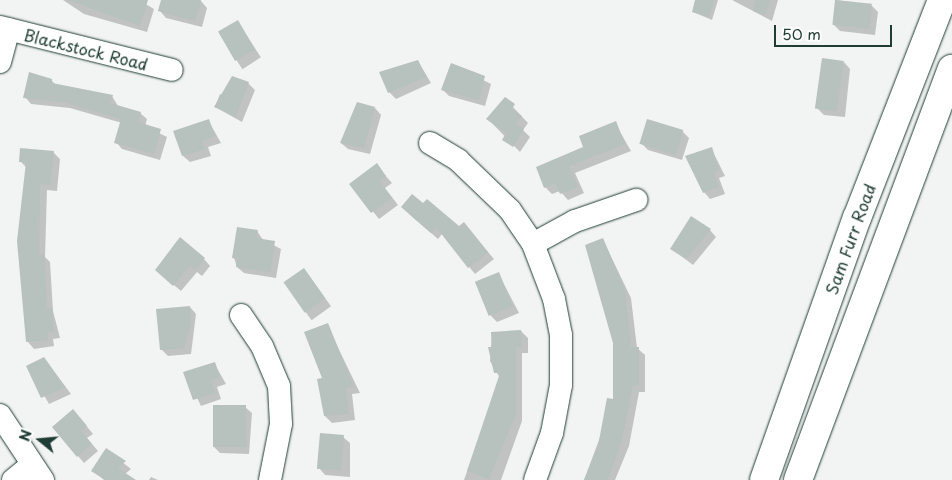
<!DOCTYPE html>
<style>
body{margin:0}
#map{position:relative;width:952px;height:480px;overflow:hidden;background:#f2f3f3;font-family:"Playpen Sans",sans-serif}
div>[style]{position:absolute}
.shadow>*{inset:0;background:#0003;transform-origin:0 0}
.building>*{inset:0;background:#b7c1bd;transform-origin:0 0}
.roads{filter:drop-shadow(0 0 1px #1f3d34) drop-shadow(0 0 1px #1f3d34)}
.minor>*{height:22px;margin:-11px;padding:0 11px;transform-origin:11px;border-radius:11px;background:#fff}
.major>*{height:28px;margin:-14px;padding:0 14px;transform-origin:14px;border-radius:14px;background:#fff}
span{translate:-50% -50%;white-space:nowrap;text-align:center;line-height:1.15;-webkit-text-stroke:4px #fff;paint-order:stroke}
.street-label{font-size:16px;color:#1f3d34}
.north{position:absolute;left:15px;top:415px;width:50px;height:50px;-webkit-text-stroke:4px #fff;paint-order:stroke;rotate:287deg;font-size:14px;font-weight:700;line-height:20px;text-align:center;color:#1f3d34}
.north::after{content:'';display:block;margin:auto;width:18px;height:22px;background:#1f3d34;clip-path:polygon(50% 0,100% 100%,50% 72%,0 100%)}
.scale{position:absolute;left:774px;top:25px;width:118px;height:22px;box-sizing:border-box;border:2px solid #1f3d34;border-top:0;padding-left:6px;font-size:15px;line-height:18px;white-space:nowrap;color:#1f3d34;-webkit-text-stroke:4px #fff;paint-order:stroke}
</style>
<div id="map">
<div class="shadow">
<i style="clip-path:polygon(63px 0,139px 0,154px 9px,147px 32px,84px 14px)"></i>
<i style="clip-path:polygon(163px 0,201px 1px,207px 8px,202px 27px,166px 18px,160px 11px)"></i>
<i style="clip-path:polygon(696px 0,718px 0,712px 20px,693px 12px)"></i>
<i style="clip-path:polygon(732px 0,778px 0,772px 21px)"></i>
<i style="clip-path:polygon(836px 0,871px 5px,878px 12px,875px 35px,840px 31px,833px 24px)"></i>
<i style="left:238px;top:22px;width:42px;height:22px;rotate:57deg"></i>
<i style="clip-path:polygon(418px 61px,431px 83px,396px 99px,389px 92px)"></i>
<i style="clip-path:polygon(844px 62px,850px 69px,845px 117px,824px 115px,817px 108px)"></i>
<i style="clip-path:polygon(451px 64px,491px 84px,485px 106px,449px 96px,442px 89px)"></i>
<i style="clip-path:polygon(52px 81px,57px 86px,112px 96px,118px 106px,140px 113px,147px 119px,145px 126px,167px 137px,160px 160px,122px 149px,116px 142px,122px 123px,70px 108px,31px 104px,25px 97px)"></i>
<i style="clip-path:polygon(248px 83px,255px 90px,242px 122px,215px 107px,220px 94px,226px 96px)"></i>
<i style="clip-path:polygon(512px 106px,528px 123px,523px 130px,530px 137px,520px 152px,488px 119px)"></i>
<i style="clip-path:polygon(375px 108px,381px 115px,370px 154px,348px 149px,341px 143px)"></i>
<i style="clip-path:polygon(208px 120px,221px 143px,208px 147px,211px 156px,190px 162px,183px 156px)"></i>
<i style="clip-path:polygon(615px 123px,631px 151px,575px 173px,584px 193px,568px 200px,560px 191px,552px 194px,545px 187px)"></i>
<i style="clip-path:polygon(682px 131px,689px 138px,682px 160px,648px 150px,641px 143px)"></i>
<i style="clip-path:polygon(711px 148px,725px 176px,719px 178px,725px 194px,710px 199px,704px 192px)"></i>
<i style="clip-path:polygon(53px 152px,60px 159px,57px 191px,47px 190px,45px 257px,50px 262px,53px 311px,60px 338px,53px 339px,54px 346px,34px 349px,28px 342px,18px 241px,27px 168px,20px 161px)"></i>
<i style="clip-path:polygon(376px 165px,392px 183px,385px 188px,398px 205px,379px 219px,351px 184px)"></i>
<i style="clip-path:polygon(409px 214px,459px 228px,464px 224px,494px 259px,475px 274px,442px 234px,438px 239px)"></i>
<i style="clip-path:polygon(710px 230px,716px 237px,693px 265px,672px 249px)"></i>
<i style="clip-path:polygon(257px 231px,263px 240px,281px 249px,276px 278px,244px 273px,237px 267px,234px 258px)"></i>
<i style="clip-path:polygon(603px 240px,631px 298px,637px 348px,645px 355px,645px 392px,639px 392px,629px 446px,615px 480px,584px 480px,614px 400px,614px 343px)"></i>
<i style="clip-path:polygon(204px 259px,210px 266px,202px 276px,197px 272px,181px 291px,163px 276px)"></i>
<i style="left:304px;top:269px;width:46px;height:24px;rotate:54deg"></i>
<i style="clip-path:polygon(498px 273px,519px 313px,497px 322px,491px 316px)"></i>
<i style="clip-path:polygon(190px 307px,196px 314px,191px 354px,168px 356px,161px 349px)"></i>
<i style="clip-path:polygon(327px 325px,360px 393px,352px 394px,355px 420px,332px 423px,325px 416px)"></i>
<i style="clip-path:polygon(521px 331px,528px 338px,528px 353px,522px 353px,522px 421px,501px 480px,464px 480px,500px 378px,490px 361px,492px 333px)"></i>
<i style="clip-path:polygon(44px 358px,71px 394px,49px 404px,27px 366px)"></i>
<i style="clip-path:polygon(214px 363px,226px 384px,217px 387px,221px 399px,201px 406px,185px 373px)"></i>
<i style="clip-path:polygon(245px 407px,252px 413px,249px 454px,220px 453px,213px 446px)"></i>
<i style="clip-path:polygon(80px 418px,93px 434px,87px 438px,98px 451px,84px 463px,78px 456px)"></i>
<i style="clip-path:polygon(343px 437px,350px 443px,350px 477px,325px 475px,319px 468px)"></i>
<i style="clip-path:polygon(107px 450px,131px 469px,125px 474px,134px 480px,104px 480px,93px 470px)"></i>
<i style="clip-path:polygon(151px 477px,158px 480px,149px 480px)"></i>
</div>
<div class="building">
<i style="clip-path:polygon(68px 0,148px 0,140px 26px)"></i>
<i style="clip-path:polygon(161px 0,201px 0,195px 21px,158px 11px)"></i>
<i style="clip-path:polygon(695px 0,714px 0,709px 17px,692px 12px)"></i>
<i style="clip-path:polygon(756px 0,770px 0,765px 15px,753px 11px)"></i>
<i style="left:835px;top:0;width:37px;height:25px;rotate:6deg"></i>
<i style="left:238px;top:20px;width:34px;height:23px;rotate:60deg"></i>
<i style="left:822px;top:58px;width:22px;height:51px;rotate:8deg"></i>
<i style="clip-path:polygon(418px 60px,426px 77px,388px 93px,379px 72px)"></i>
<i style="clip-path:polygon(451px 63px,485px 76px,479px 100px,441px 90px)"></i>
<i style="clip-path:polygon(29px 72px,52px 79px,52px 83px,113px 95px,110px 103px,141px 112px,138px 122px,161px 129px,154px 154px,114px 143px,121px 119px,63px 102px,23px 98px)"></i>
<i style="clip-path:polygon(232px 76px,249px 82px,236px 116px,214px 107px)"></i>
<i style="clip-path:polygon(505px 97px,515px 104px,512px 109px,522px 116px,516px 124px,524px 129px,513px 147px,502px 140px,506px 133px,486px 119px)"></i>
<i style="clip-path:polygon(357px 102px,375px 107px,364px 148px,340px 143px)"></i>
<i style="clip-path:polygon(209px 119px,215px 136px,202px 141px,205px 149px,182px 156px,173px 131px)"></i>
<i style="left:647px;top:119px;width:38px;height:26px;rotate:17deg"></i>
<i style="clip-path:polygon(616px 121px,625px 144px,569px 166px,578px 187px,560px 194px,555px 183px,544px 188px,536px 167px,583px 147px,579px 136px)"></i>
<i style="clip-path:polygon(712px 147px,719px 170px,714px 172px,719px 187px,703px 193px,685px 156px)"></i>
<i style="clip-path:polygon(20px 148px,54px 151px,50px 185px,40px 184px,39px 255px,44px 254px,47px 308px,52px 308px,54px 332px,47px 332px,48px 340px,26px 342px,17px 241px,26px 162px,19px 162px)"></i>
<i style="clip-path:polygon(377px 163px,386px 176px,379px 181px,392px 198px,371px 213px,349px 184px)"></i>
<i style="clip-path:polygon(412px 194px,423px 203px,427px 199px,459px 226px,464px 222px,488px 252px,468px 268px,436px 227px,431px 233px,401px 207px)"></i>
<i style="clip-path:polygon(691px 216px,711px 229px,686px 259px,670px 249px)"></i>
<i style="clip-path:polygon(237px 227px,258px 230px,256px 238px,275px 241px,270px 272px,236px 267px,237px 259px,232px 258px)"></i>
<i style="clip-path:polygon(180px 237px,205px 258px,195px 270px,190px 266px,173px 286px,155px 270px)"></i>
<i style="clip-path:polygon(603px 238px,625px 290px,631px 347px,639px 347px,639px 385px,633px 385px,622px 439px,608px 480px,584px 480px,598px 446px,607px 398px,613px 399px,613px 343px,585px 245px)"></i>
<i style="left:304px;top:268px;width:37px;height:25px;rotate:55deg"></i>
<i style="left:499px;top:272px;width:37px;height:26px;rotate:68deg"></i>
<i style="clip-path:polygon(190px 306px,191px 323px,184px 348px,160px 350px,156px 309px)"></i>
<i style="clip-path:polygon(328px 323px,354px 387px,346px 388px,349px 414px,324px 416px,317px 379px,322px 378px,304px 332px)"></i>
<i style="clip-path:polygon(521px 330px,522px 347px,516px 347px,516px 414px,489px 479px,467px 471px,500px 373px,494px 373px,488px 347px,492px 347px,491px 332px)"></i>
<i style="clip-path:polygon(44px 357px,65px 387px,41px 398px,26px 366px)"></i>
<i style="clip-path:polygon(215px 362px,220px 377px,211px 380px,215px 393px,193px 400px,183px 372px)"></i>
<i style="left:213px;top:405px;width:33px;height:42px"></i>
<i style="clip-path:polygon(73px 409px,87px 426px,81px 431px,92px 444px,77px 457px,52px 427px)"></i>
<i style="left:320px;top:433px;width:24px;height:36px;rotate:5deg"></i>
<i style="clip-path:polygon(106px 448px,126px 461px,118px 468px,136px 480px,105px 480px,91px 471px)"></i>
</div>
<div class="roads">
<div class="minor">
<i style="left:0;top:27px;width:177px;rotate:14deg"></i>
<i style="left:0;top:62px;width:34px;rotate:-75deg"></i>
<i style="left:430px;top:143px;width:33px;rotate:31deg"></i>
<i style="left:458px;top:160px;width:72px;rotate:43.9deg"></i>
<i style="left:510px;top:210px;width:41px;rotate:55.9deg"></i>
<i style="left:533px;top:244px;width:59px;rotate:69.1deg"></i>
<i style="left:554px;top:299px;width:37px;rotate:79deg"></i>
<i style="left:561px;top:335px;width:50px;rotate:90deg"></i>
<i style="left:561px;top:385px;width:49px;rotate:100.6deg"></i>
<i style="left:552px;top:433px;width:50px;rotate:109.9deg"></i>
<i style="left:533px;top:244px;width:48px;rotate:-28.7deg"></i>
<i style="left:575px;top:221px;width:65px;rotate:-19deg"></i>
<i style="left:241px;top:315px;width:37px;rotate:56deg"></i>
<i style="left:262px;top:346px;width:43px;rotate:67deg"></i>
<i style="left:279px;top:386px;width:38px;rotate:87deg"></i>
<i style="left:281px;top:424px;width:57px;rotate:101.1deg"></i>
<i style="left:0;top:415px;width:78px;rotate:56.5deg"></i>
<i style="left:13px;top:480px;width:22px;rotate:-39deg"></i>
</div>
<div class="major">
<i style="left:764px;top:480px;width:278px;rotate:-70.5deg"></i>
<i style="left:857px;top:218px;width:234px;rotate:-68.7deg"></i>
<i style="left:798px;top:480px;width:439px;rotate:-69.5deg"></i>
</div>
</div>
<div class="street-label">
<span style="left:86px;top:49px;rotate:14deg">Blackstock Road</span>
<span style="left:850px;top:239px;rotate:-70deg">Sam Furr Road</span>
</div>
<div class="north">N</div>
<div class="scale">50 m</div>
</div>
